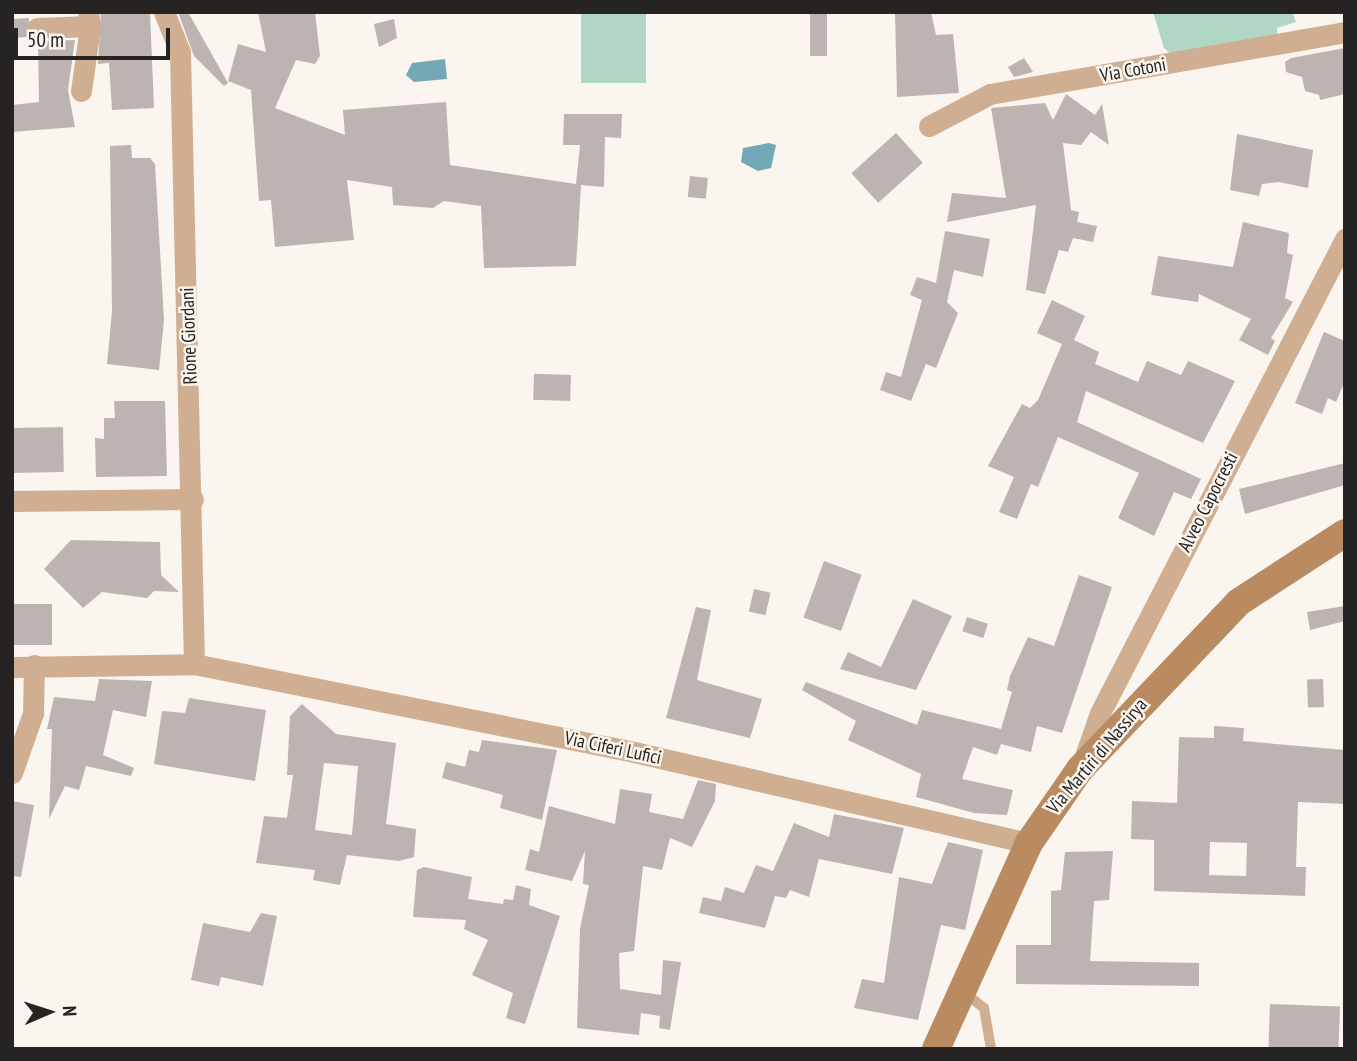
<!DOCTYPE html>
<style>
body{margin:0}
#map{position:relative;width:1357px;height:1061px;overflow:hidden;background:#faf5ee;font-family:"PT Sans Narrow",sans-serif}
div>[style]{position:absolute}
.green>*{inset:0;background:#b0d7c4;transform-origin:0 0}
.water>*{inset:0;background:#73a8b6}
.building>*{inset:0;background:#bdb4b2;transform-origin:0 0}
.lane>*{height:10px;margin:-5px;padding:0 5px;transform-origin:5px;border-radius:5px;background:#cfae92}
.street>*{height:21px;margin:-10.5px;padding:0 10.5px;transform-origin:10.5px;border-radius:10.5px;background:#cfae92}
.secondary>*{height:28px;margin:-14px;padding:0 14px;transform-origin:14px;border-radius:14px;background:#ba8a60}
span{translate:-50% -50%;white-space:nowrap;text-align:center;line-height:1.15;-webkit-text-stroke:5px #faf5ee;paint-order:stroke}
.street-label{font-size:19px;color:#262422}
.frame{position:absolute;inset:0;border:14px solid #262422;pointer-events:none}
.north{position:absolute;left:14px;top:977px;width:70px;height:70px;-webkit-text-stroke:5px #faf5ee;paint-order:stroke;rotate:87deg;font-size:19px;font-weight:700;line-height:28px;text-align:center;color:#262422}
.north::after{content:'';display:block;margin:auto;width:24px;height:32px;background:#262422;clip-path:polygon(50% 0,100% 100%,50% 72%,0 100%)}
.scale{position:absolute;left:14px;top:28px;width:156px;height:32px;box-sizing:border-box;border:4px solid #262422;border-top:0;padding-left:9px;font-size:21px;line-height:24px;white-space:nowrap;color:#262422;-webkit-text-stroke:5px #faf5ee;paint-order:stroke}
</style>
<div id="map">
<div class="green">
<i style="left:581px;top:12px;width:65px;height:71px"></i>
<i style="clip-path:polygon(1153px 12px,1292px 12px,1296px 22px,1277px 28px,1277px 36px,1174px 57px,1164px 48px)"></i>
</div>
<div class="water">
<i style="clip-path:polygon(445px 59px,447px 79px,414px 82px,406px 75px,412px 63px)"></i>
<i style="clip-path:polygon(769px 143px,776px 145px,771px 168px,758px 171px,741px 162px,743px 148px)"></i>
</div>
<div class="building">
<i style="clip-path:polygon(101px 12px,150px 12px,154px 108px,112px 110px,109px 63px,98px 64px)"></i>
<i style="clip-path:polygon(178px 12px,188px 12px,228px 83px,224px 86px,194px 56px)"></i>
<i style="clip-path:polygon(258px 12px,315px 12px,320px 56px,315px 64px,296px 60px,275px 108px,345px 135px,343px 110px,446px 102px,450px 165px,576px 184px,580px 145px,563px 145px,564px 114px,622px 114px,621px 138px,605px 137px,604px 187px,581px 185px,576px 266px,484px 268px,481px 206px,444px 201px,433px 208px,393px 205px,392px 187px,347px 180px,354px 240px,275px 247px,271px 200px,259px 201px,251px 90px,228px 81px,238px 44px,266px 52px)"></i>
<i style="left:810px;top:12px;width:17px;height:44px"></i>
<i style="clip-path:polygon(895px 12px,931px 12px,936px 35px,953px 34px,959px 93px,897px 97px)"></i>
<i style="clip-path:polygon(29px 18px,28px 37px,12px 38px,12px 19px)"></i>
<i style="clip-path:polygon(394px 19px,397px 38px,379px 47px,374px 24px)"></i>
<i style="clip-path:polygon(75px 40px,68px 90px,75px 127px,12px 132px,12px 105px,39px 102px,38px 41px)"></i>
<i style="clip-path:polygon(1345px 48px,1345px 94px,1320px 100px,1319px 95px,1305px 91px,1302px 77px,1286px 72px,1285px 62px,1291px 58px)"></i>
<i style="clip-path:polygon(1024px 58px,1033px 72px,1014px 77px,1008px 67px)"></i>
<i style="clip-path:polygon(1066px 94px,1095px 115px,1102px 104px,1109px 145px,1091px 132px,1081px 145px,1063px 143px,1071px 210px,1079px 212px,1077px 222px,1097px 226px,1093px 242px,1073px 238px,1068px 252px,1059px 250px,1045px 294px,1026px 290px,1036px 205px,947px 222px,952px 193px,1006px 198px,991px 108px,1045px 103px,1053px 120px)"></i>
<i style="left:896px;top:133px;width:40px;height:60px;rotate:48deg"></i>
<i style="clip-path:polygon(1237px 134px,1313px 150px,1308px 188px,1279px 182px,1262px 184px,1259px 196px,1230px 190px)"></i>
<i style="clip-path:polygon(131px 145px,132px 158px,150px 158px,155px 164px,164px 320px,159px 370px,107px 364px,112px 311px,110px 146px)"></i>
<i style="left:690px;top:176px;width:18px;height:21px;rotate:6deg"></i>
<i style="clip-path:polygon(1243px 222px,1289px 233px,1287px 253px,1293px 255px,1285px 298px,1293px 302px,1271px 338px,1275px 341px,1268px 355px,1239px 340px,1251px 319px,1199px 294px,1198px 302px,1151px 295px,1158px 256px,1233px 267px)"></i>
<i style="clip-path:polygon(945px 231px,990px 239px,983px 277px,954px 270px,947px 302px,958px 313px,936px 368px,926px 364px,911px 401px,880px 390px,886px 372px,901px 377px,922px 300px,910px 295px,917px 277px,936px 283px)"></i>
<i style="clip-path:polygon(1052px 300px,1085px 316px,1074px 340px,1099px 352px,1095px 364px,1138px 382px,1147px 361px,1181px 375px,1188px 361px,1235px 381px,1203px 443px,1086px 391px,1077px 422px,1201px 479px,1191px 499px,1174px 492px,1154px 536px,1118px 518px,1139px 473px,1058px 437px,1038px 487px,1031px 484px,1017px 519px,999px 512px,1014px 477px,988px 466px,1022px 404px,1030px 408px,1038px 400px,1062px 344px,1037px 333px)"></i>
<i style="clip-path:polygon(1324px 332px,1345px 341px,1345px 381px,1336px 402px,1328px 398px,1322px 414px,1295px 403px)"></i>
<i style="left:571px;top:375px;width:26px;height:37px;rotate:92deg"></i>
<i style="clip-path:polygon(114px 401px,165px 401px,167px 476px,96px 477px,95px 438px,104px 439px,104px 418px,115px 418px)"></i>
<i style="left:63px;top:427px;width:45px;height:51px;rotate:89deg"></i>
<i style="clip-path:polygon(1345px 463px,1345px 485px,1245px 514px,1239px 489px)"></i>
<i style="clip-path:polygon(71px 540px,160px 542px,161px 575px,179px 592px,154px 591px,147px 598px,102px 592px,83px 608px,44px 569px)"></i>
<i style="left:824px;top:561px;width:40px;height:60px;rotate:20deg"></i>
<i style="clip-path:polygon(1079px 575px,1112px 587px,1062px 733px,1037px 726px,1031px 752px,1001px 744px,997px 755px,973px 747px,962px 779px,1013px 790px,1007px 815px,974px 813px,916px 797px,921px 774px,848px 740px,856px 721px,802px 690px,806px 682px,917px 725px,922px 710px,1001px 729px,1012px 692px,1007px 690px,1010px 676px,1028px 637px,1054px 646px)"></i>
<i style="left:754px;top:589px;width:17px;height:23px;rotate:13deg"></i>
<i style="clip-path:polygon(913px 599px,952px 616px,916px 690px,840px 669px,848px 652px,881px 667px)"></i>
<i style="left:12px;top:604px;width:40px;height:41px"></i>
<i style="clip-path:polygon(1345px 606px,1345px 621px,1310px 630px,1307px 612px)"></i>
<i style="clip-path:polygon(696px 607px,711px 610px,697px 680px,762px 699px,750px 738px,666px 718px)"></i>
<i style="left:967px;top:617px;width:22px;height:15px;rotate:18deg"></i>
<i style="clip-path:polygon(99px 679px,152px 681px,146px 717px,113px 710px,103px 755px,134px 768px,131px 776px,86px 766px,79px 790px,65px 786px,49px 819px,52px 729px,47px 729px,54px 697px,95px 701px)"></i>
<i style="left:1323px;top:679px;width:28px;height:16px;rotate:88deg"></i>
<i style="clip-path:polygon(189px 698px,266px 710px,255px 781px,154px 764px,162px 711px,185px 713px)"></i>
<i style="clip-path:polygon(evenodd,302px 704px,336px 734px,396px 743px,386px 824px,416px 829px,414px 857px,399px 861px,347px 855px,340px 885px,313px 880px,315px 870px,256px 863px,264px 816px,287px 818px,293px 775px,287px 775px,290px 716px,302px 704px,324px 763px,358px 766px,352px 835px,315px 830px,324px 763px)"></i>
<i style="clip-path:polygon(evenodd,1214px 726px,1244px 728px,1243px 741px,1345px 750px,1345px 804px,1298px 802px,1296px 867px,1306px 867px,1305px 896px,1154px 891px,1154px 840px,1131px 839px,1132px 801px,1177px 803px,1179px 737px,1214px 738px,1214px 726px,1210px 842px,1247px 843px,1246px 876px,1209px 875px,1210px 842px)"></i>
<i style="clip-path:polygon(482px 740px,557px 750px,542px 820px,500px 808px,503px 795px,442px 778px,446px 762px,465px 767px,469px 750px,479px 752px)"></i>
<i style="clip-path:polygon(698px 780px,716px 784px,715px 801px,692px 847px,670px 838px,662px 870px,643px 866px,634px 951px,619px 953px,620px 989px,661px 995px,663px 960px,681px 962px,670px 1030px,659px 1028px,660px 1016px,641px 1013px,639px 1035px,577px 1028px,580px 929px,589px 885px,583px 884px,585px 851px,572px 881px,525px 870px,530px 849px,539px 852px,549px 806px,615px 824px,620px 789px,652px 794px,649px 812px,683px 819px)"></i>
<i style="clip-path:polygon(12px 801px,34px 805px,21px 877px,12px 876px)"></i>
<i style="clip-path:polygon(834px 814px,904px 828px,892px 874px,819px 859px,809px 897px,790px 890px,786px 898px,775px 896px,765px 928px,699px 913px,703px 897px,721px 901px,725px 887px,744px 893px,756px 865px,773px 871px,794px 823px,829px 837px)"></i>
<i style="clip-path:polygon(948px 842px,983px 850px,965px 930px,941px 925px,918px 1020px,854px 1008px,862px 979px,884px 983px,899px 877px,932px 884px)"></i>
<i style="clip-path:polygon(1113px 851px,1109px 900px,1094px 901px,1090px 961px,1199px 963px,1199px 986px,1016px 984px,1016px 945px,1051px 945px,1051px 891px,1061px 890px,1065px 852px)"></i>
<i style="clip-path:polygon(424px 867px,472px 877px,468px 899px,503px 904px,504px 899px,513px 900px,516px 885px,531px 889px,529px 905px,560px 916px,525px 1024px,506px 1018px,513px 993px,472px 975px,488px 940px,464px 929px,466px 920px,413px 917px,417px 870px)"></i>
<i style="clip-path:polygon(261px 913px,277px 916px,263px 986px,221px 977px,219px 986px,191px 980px,203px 923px,250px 932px)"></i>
<i style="left:1270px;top:1004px;width:70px;height:45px;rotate:2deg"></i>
</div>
<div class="lane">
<i style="left:964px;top:992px;width:26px;rotate:39deg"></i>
<i style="left:984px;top:1008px;width:42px;rotate:80.3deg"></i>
</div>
<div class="street">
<i style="left:164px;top:12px;width:43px;rotate:68.2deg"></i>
<i style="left:180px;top:52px;width:612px;rotate:88.69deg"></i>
<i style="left:37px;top:28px;width:53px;rotate:-2.2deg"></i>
<i style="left:90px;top:26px;width:14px;rotate:-98deg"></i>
<i style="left:81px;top:91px;width:66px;rotate:-82.1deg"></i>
<i style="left:929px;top:126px;width:69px;rotate:-27.7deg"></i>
<i style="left:990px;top:94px;width:360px;rotate:-9.9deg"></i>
<i style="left:12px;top:501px;width:181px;rotate:-0.6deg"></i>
<i style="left:12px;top:667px;width:182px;rotate:-0.9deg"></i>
<i style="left:194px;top:664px;width:449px;rotate:11.3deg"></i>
<i style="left:634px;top:752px;width:405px;rotate:13deg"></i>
<i style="left:1083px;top:762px;width:52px;rotate:-70.9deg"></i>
<i style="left:1100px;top:713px;width:534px;rotate:-62.67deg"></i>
<i style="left:12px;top:773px;width:64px;rotate:-70.7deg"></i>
<i style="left:33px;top:713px;width:48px;rotate:-88.8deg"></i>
</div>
<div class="secondary">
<i style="left:936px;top:1049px;width:226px;rotate:-65.7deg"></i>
<i style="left:1029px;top:843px;width:90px;rotate:-55.4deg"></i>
<i style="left:1080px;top:769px;width:231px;rotate:-46.4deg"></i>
<i style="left:1239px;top:602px;width:126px;rotate:-33.1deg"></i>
</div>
<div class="street-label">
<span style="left:1133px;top:70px;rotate:-10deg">Via Cotoni</span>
<span style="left:189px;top:336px;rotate:-92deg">Rione Giordani</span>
<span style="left:1208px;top:502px;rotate:-63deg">Alveo Capocresti</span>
<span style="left:613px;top:748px;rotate:12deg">Via Ciferi Lufici</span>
<span style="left:1097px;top:756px;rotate:-50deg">Via Martiri di Nassirya</span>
</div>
<div class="frame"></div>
<div class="north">N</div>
<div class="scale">50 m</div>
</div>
